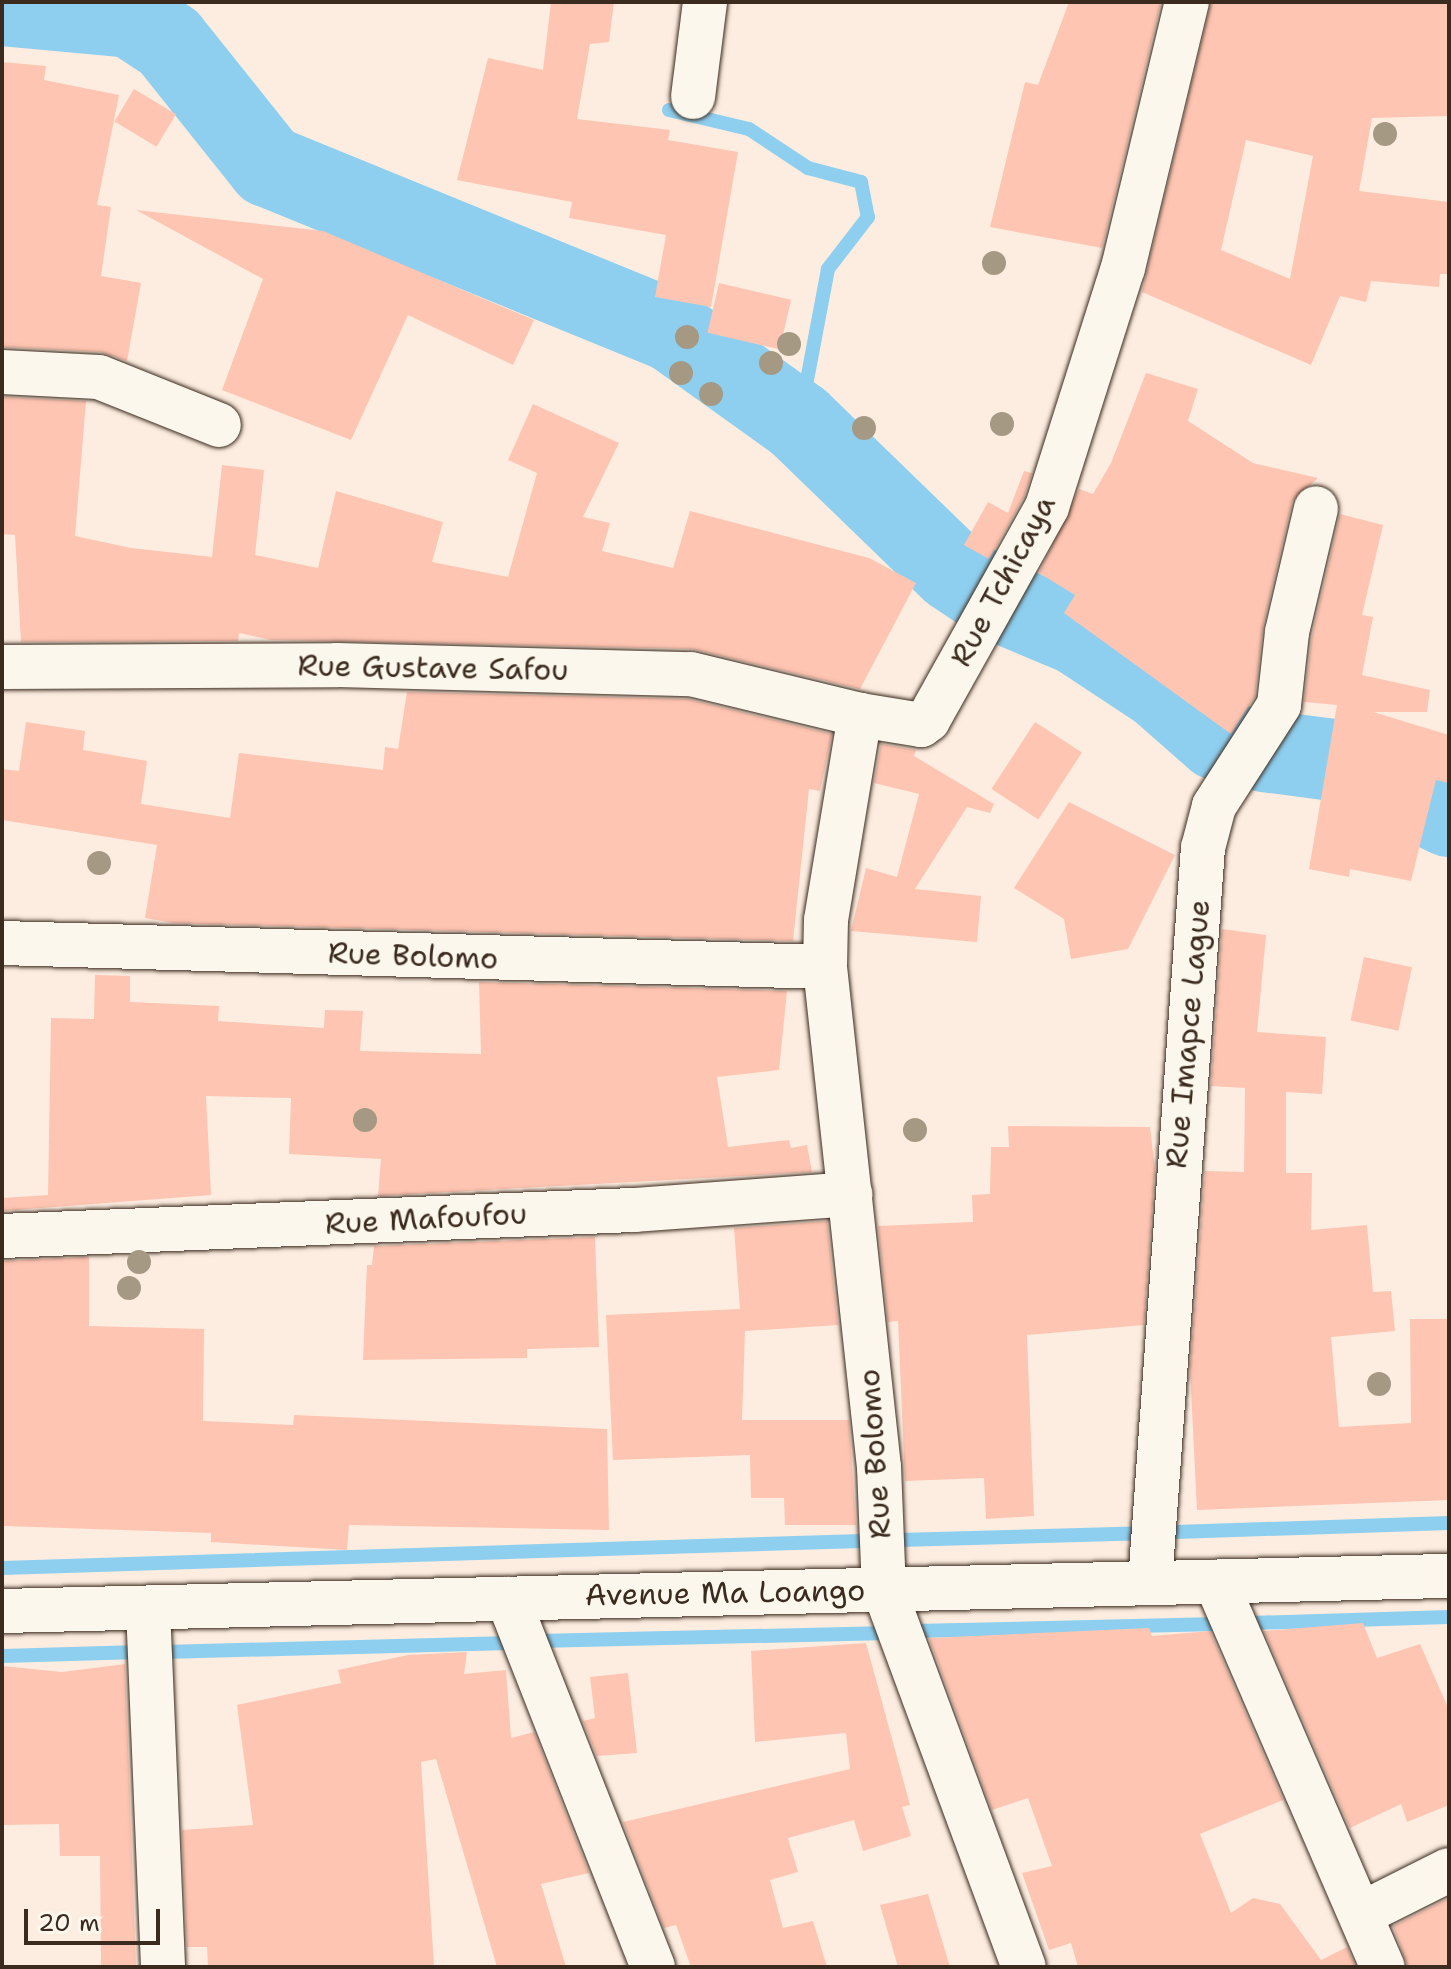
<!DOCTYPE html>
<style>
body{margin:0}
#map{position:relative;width:1451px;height:1969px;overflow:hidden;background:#fcede0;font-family:"Shantell Sans",sans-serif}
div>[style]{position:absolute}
.stream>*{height:14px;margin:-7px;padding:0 7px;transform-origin:7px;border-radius:7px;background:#8ecfef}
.river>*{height:82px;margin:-41px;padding:0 41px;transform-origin:41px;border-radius:41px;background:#8ecfef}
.building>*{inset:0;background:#fec5b2;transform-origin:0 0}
.roads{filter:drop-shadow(0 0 2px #3b2a1e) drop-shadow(0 0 2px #3b2a1e)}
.minor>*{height:44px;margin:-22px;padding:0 22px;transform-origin:22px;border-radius:22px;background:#fbf7ec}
.major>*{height:44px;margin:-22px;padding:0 22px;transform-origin:22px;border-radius:22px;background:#fbf7ec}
.trees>*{width:24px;height:24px;margin:-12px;border-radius:50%;background:#a59984}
span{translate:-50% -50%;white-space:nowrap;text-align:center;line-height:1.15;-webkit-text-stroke:6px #fbf7ec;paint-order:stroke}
.street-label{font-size:30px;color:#3b2a1e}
.frame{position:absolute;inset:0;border:4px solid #3b2a1e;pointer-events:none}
.scale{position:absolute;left:24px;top:1909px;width:136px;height:36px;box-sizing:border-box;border:4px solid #3b2a1e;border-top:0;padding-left:10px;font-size:24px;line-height:28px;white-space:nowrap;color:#3b2a1e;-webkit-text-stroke:6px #fbf7ec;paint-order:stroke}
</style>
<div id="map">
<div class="stream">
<i style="left:669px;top:110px;width:82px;rotate:13.4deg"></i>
<i style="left:749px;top:129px;width:71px;rotate:33.5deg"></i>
<i style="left:808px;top:168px;width:55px;rotate:14.8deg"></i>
<i style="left:861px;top:182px;width:36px;rotate:79deg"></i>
<i style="left:868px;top:217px;width:66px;rotate:127.6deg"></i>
<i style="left:828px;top:269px;width:156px;rotate:100.7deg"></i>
<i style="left:1176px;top:1532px;width:273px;rotate:-1.9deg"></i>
<i style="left:899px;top:1540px;width:244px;rotate:-1.6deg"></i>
<i style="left:2px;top:1568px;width:860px;rotate:-1.8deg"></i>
<i style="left:1250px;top:1623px;width:199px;rotate:-1.7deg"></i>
<i style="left:914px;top:1631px;width:305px;rotate:-1.3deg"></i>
<i style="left:537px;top:1641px;width:352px;rotate:-1.3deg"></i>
<i style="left:164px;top:1652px;width:350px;rotate:-1.5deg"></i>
<i style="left:2px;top:1656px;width:138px;rotate:-1.7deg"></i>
</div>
<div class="river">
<i style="left:2px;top:5px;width:130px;rotate:5.3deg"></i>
<i style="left:131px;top:17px;width:45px;rotate:33.3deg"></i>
<i style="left:169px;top:42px;width:159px;rotate:51.4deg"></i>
<i style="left:268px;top:166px;width:436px;rotate:22.2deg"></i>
<i style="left:672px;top:331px;width:156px;rotate:35.6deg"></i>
<i style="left:799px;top:422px;width:214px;rotate:44.1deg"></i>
<i style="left:953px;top:571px;width:36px;rotate:34deg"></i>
<i style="left:1010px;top:606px;width:73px;rotate:22.7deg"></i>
<i style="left:1077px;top:634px;width:98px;rotate:33.4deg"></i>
<i style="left:1159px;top:688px;width:77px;rotate:41.3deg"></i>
<i style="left:1217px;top:739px;width:28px;rotate:18deg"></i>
<i style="left:1264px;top:751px;width:70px;rotate:7.4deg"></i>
<i style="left:1333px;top:760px;width:129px;rotate:25.8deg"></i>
</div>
<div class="building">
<i style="clip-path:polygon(551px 2px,614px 2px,609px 42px,590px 44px,577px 119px,670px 130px,668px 140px,738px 152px,711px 307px,655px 297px,666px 235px,569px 218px,572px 202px,457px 180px,488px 58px,543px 70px)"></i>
<i style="clip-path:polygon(1069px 2px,1161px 2px,1102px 248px,990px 227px,1025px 82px,1038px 85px)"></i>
<i style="clip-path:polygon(evenodd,1211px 2px,1449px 2px,1449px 116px,1372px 118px,1359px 191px,1449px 202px,1449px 274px,1440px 274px,1439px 287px,1371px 281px,1366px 302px,1340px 296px,1311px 365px,1142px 292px,1211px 2px,1246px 140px,1313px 156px,1290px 279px,1221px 250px,1246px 140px)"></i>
<i style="clip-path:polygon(2px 62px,46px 66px,44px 80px,119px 95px,97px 205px,111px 207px,101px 276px,141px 283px,127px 361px,100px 352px,2px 347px)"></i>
<i style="left:134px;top:89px;width:49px;height:38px;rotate:31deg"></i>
<i style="clip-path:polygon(136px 210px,323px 231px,534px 320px,513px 365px,408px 315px,351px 440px,222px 390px,263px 279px)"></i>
<i style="left:719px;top:283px;width:74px;height:51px;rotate:13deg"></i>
<i style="clip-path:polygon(1146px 373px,1198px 389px,1188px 421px,1253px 463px,1318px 478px,1292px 502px,1263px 626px,1255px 696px,1231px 734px,1064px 613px,1075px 595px,1039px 573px,1079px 489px,1093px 494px,1111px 463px)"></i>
<i style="clip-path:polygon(2px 397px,86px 401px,75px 536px,131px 548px,212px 557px,222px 465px,264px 470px,255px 555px,318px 568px,336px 491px,443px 522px,432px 562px,508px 577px,537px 473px,508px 460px,533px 404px,619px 443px,583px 517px,610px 523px,602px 551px,673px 568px,690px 511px,869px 558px,916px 583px,860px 689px,692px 649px,271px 640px,239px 633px,238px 641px,21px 642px,15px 535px,2px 534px)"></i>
<i style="clip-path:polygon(1024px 471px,1032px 473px,1024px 497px,989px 559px,964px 545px,988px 502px,1008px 513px)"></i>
<i style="clip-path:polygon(1340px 514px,1383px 525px,1362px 615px,1373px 617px,1362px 675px,1430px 690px,1427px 712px,1373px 712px,1449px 735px,1449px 783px,1436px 780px,1411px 881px,1350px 869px,1349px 877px,1309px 869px,1337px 705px,1304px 702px,1312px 636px)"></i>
<i style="clip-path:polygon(407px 692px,688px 699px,832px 734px,820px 791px,809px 789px,793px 941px,173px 923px,145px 918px,157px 845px,2px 820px,2px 769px,19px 771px,26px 722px,85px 731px,83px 750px,147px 761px,141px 804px,230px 818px,239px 753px,383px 770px,385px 747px,398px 749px)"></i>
<i style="left:1035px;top:722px;width:56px;height:80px;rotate:33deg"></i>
<i style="clip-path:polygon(881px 744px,916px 750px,914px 756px,994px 804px,990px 813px,967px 807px,915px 889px,981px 896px,977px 942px,851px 931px,866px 868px,897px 877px,919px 794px,874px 783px)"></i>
<i style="clip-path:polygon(1069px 802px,1175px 855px,1128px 949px,1071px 959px,1064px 919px,1014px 888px)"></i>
<i style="clip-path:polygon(1222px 929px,1266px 935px,1257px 1032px,1326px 1037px,1322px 1094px,1286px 1092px,1286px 1173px,1312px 1173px,1311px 1230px,1367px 1225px,1373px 1292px,1391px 1291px,1395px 1331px,1331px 1337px,1339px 1427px,1411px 1423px,1410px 1319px,1449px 1319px,1449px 1500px,1197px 1510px,1190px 1370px,1205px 1171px,1244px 1172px,1245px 1088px,1211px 1086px)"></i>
<i style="left:1364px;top:957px;width:49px;height:65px;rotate:12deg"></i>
<i style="clip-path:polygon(95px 975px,130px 976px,130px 1002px,219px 1006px,218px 1021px,324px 1028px,325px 1010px,363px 1011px,360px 1051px,481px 1054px,479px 982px,787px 991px,779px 1070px,717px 1077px,728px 1147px,789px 1140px,791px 1148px,807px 1145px,812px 1172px,378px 1196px,381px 1159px,289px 1154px,291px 1098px,206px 1096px,211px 1195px,2px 1211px,2px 1198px,48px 1195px,51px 1018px,94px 1019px)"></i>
<i style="clip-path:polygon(1008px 1126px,1150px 1127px,1155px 1169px,1144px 1325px,1027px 1335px,1034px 1516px,986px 1519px,984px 1478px,905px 1481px,898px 1321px,888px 1322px,878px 1226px,973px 1222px,972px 1195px,990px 1194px,991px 1147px,1009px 1147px)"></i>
<i style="clip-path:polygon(827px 1221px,838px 1325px,745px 1331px,742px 1420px,849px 1420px,856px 1525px,785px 1525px,784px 1498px,751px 1498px,750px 1455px,613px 1460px,606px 1315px,740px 1309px,734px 1228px)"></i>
<i style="clip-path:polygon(595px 1237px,599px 1347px,527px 1349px,527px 1358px,363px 1360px,367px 1265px,372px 1265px,374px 1246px)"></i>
<i style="clip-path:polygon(89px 1257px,89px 1326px,204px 1329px,203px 1421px,293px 1425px,294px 1415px,607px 1429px,609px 1530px,349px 1525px,347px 1550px,211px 1542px,211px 1533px,4px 1526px,2px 1261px)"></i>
<i style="clip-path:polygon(1363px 1623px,1377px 1658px,1420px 1644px,1449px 1710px,1449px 1805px,1407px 1822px,1401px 1804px,1350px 1828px,1264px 1631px)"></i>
<i style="clip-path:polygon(1149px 1628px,1152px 1636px,1210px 1631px,1283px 1800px,1200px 1834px,1231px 1913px,1253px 1898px,1280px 1904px,1321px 1960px,1347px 1947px,1356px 1967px,1078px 1967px,1071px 1943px,1049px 1950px,1022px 1873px,1052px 1866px,1028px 1798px,992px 1810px,929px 1638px)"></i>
<i style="clip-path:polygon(866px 1643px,910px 1805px,902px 1807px,911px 1836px,863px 1851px,854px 1820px,788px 1838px,798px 1872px,770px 1880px,783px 1928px,813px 1921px,827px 1967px,691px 1967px,676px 1925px,664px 1928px,623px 1822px,850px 1769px,846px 1733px,755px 1742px,751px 1651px)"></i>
<i style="clip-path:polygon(467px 1652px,464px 1674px,506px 1670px,511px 1738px,534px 1732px,589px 1873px,541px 1884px,566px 1967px,497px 1967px,436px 1759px,421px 1762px,434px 1967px,208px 1967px,207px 1947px,187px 1947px,182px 1830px,253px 1825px,237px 1705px,341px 1683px,338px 1670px,408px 1655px)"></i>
<i style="clip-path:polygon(125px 1664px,136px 1967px,101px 1967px,100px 1856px,60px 1856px,59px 1824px,2px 1825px,2px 1666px,62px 1672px)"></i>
<i style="clip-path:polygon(628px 1673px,637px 1753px,597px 1756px,583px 1721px,595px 1718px,590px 1677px)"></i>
<i style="clip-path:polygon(928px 1894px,950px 1967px,898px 1967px,880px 1905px)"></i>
<i style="clip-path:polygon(1449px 1898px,1449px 1967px,1408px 1967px,1393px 1926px)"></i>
</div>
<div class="roads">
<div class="minor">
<i style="left:693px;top:97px;width:96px;rotate:-82.8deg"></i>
<i style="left:2px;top:372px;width:97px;rotate:3deg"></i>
<i style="left:99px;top:377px;width:129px;rotate:21.8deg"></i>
<i style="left:2px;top:667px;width:335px;rotate:-0.3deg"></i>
<i style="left:337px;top:665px;width:354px;rotate:1.5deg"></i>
<i style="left:691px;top:674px;width:174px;rotate:13.6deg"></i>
<i style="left:2px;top:943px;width:823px;rotate:1.67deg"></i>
<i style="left:825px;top:967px;width:47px;rotate:-88.8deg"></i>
<i style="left:826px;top:920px;width:208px;rotate:-80.6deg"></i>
<i style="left:860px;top:715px;width:62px;rotate:9.3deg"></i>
<i style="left:921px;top:725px;width:9px;rotate:-36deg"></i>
<i style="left:928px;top:720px;width:244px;rotate:-60.8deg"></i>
<i style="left:1047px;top:507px;width:251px;rotate:-72.4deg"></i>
<i style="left:1123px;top:268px;width:274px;rotate:-76.5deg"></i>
<i style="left:825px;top:967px;width:503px;rotate:83.84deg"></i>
<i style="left:879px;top:1467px;width:122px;rotate:87.7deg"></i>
<i style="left:884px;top:1589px;width:403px;rotate:69.7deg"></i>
<i style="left:2px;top:1236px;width:633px;rotate:-2.36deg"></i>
<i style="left:634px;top:1210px;width:217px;rotate:-4.2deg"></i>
<i style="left:1216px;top:1582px;width:420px;rotate:66.6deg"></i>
<i style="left:1150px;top:1583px;width:737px;rotate:-85.88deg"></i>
<i style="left:1203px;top:848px;width:43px;rotate:-75.3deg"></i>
<i style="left:1214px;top:806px;width:120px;rotate:-57.2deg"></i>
<i style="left:1279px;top:705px;width:73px;rotate:-83.7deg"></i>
<i style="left:1287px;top:632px;width:127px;rotate:-76.8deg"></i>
<i style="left:508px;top:1599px;width:396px;rotate:68.5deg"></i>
<i style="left:148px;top:1608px;width:359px;rotate:87.6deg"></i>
<i style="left:1361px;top:1914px;width:98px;rotate:-26.6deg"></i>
</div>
<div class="major">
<i style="left:2px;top:1611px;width:1447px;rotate:-1.39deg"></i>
</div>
</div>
<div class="trees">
<i style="left:1385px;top:134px"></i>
<i style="left:994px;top:263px"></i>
<i style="left:687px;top:337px"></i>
<i style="left:789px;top:344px"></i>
<i style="left:771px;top:363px"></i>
<i style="left:681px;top:373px"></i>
<i style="left:711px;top:394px"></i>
<i style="left:1002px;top:424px"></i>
<i style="left:864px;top:428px"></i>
<i style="left:99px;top:863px"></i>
<i style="left:365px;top:1120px"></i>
<i style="left:915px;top:1130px"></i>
<i style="left:139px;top:1262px"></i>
<i style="left:129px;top:1288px"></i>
<i style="left:1379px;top:1384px"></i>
</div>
<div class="street-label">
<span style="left:1003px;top:581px;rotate:-62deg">Rue Tchicaya</span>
<span style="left:433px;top:668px;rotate:1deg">Rue Gustave Safou</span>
<span style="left:413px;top:956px;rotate:2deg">Rue Bolomo</span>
<span style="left:1188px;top:1034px;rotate:-85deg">Rue Imapce Lague</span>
<span style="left:426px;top:1219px;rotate:-3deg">Rue Mafoufou</span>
<span style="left:875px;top:1454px;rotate:-94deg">Rue Bolomo</span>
<span style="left:725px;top:1593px;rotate:-1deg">Avenue Ma Loango</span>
</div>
<div class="frame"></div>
<div class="scale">20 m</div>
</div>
